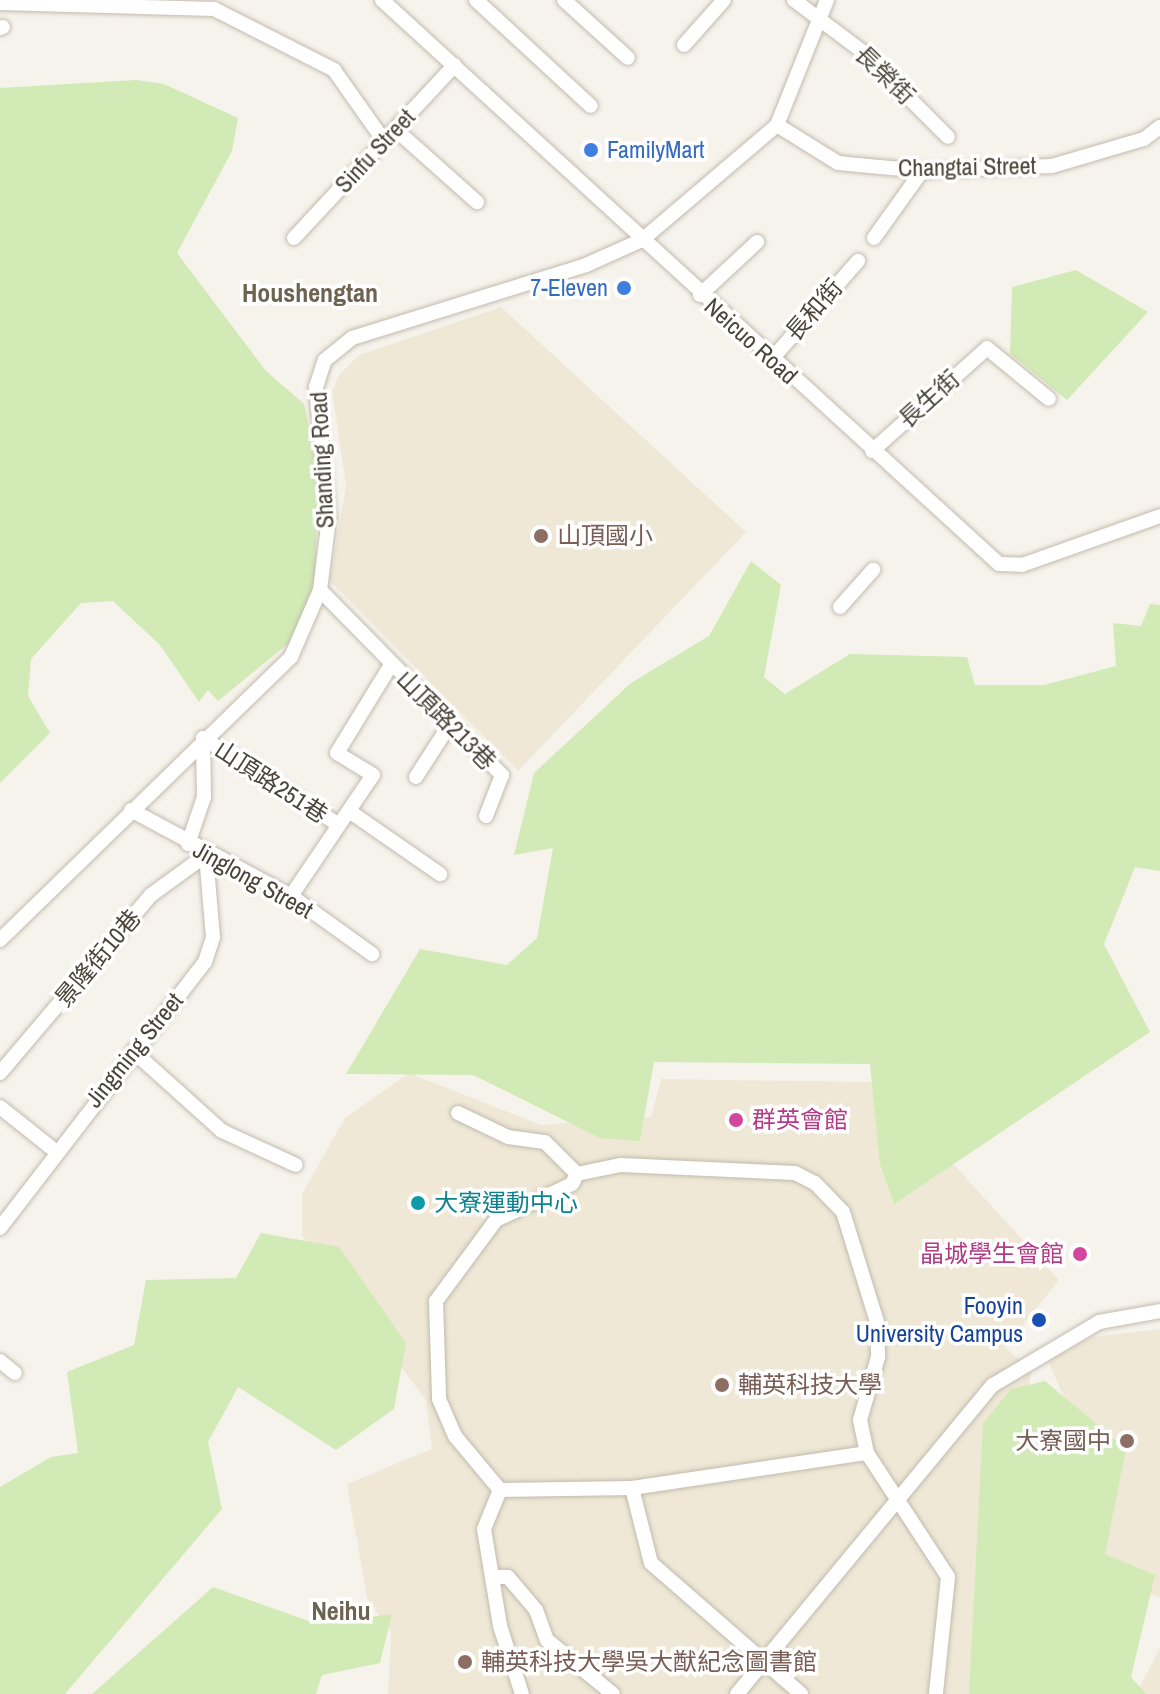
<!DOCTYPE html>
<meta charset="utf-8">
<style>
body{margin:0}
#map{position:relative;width:1160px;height:1694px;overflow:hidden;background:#f6f3ec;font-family:"Archivo Narrow","Noto Sans TC",sans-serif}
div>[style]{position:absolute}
.education>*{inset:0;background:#efe8d6}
.green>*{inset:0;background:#d2eab5}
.roads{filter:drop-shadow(0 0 2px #c2bbae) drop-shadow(0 0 2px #c2bbae)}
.minor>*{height:14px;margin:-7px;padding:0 7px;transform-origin:7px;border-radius:7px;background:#fff}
.dots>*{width:22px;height:22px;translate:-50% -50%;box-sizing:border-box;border:4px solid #fff;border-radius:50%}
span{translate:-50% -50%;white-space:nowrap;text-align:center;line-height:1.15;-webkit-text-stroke:7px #fff;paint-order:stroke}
.street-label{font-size:24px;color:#4b4439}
.shop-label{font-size:24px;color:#366cbe}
.left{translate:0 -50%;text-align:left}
.right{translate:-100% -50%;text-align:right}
.education-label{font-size:24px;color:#785e54}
.hotel-label{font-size:24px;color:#b23c85}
.culture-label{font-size:24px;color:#0d838f}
.transit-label{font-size:24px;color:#164399}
.neighbourhood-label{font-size:26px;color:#6e6250;font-weight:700}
</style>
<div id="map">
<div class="education">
<i style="clip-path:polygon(501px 307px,746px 532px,518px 771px,330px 581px,346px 485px,332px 391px,339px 375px,359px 355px)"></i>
<i style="clip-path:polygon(409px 1073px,541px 1125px,651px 1117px,661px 1079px,879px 1082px,1059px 1280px,1005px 1347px,1031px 1371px,1020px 1463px,1027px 1694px,388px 1694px,391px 1632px,367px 1598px,347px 1484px,432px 1449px,426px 1400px,302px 1235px,302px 1194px,345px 1118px)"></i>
<i style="clip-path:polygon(1160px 1329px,1160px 1598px,1091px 1565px,1073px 1418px,1048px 1361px,1091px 1337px)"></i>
<i style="clip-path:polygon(1160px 1648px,1160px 1694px,1136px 1694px)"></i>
</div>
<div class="green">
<i style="clip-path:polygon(136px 80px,164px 84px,238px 118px,232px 151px,177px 253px,266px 371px,304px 404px,318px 470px,315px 586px,295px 638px,218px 701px,208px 690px,199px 702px,160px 645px,113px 601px,81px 603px,31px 659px,28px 696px,50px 733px,0 783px,0 88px)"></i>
<i style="clip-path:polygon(1076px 270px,1148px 312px,1067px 400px,1010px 354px,1012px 287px)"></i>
<i style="clip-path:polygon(751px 561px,781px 585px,764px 677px,785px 694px,850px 654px,967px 657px,975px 685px,1044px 685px,1116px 666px,1113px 623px,1141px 626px,1150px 604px,1160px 605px,1160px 871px,1135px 867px,1104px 944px,1150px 1032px,894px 1204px,880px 1164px,870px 1064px,654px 1062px,640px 1141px,600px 1138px,473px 1075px,346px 1074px,420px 949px,507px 965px,537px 938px,553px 848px,514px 855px,534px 773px,631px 683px,709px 636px)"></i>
<i style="clip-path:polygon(261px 1233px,339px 1247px,406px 1343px,394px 1409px,336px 1450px,238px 1387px,208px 1442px,222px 1509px,65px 1694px,0 1694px,0 1487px,51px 1457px,78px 1453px,67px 1372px,134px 1345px,146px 1280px,236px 1278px)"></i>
<i style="clip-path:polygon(1045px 1381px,1126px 1449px,1105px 1554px,1155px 1575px,1131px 1677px,1146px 1694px,969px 1694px,983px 1423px,1011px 1389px)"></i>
<i style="clip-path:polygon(213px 1587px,317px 1624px,392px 1614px,380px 1663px,322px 1675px,316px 1694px,92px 1694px)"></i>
</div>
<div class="roads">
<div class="minor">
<i style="left:382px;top:0;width:836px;rotate:42.43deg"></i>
<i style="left:999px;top:564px;width:23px;rotate:2deg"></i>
<i style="left:1022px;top:565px;width:146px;rotate:-19.5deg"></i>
<i style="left:476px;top:0;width:156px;rotate:42.7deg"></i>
<i style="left:564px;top:0;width:86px;rotate:42.2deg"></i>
<i style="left:794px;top:0;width:86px;rotate:37deg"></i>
<i style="left:863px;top:52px;width:120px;rotate:45deg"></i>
<i style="left:0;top:3px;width:214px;rotate:1.6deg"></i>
<i style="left:214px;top:9px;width:135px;rotate:26.9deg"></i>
<i style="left:334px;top:70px;width:87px;rotate:54.8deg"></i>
<i style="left:0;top:28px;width:3px;rotate:-18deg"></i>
<i style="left:684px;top:45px;width:60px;rotate:-48.4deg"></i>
<i style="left:777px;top:125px;width:72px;rotate:31.9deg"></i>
<i style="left:838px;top:163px;width:84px;rotate:5.4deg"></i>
<i style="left:922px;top:171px;width:130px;rotate:-2.2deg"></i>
<i style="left:1052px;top:166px;width:96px;rotate:-16.4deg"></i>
<i style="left:1144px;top:139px;width:20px;rotate:-37deg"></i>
<i style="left:395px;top:129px;width:110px;rotate:41.7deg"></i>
<i style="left:294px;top:238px;width:236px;rotate:-47.1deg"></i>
<i style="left:874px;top:238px;width:82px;rotate:-54.4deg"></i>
<i style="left:700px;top:295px;width:78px;rotate:-42.9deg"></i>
<i style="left:771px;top:360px;width:132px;rotate:-48.7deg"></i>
<i style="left:872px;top:451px;width:154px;rotate:-41.8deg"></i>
<i style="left:987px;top:348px;width:80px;rotate:39.4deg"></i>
<i style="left:320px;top:590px;width:260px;rotate:45.5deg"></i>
<i style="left:502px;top:775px;width:44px;rotate:111.3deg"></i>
<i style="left:840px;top:607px;width:50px;rotate:-48.3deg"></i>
<i style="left:203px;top:738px;width:161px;rotate:32.6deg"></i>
<i style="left:416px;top:777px;width:63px;rotate:-57.3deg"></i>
<i style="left:131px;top:810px;width:182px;rotate:28.3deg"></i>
<i style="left:291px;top:896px;width:100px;rotate:35.6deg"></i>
<i style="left:349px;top:811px;width:111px;rotate:34.7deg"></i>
<i style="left:188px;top:844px;width:50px;rotate:-71.2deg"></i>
<i style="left:204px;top:797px;width:59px;rotate:-91deg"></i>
<i style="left:291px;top:896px;width:146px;rotate:-55.9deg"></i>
<i style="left:373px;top:775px;width:42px;rotate:-148.6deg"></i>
<i style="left:337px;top:753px;width:103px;rotate:-58.5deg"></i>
<i style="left:0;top:940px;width:406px;rotate:-44.2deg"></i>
<i style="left:291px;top:657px;width:73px;rotate:-66.6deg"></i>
<i style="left:320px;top:590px;width:73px;rotate:-82.9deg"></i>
<i style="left:329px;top:518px;width:132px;rotate:-95.7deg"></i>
<i style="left:316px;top:387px;width:28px;rotate:-72deg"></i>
<i style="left:325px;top:360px;width:35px;rotate:-39deg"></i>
<i style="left:352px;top:338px;width:245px;rotate:-17.3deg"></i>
<i style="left:586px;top:265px;width:61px;rotate:-24.1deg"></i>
<i style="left:642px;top:240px;width:177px;rotate:-40.4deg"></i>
<i style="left:777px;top:125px;width:135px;rotate:-68.2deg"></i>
<i style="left:133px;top:1051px;width:120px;rotate:42deg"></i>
<i style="left:222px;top:1131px;width:81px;rotate:24.7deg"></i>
<i style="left:0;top:1073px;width:233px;rotate:-49.7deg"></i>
<i style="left:151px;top:895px;width:68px;rotate:-36deg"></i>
<i style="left:0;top:1107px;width:69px;rotate:38.5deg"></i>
<i style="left:458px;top:1113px;width:55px;rotate:25.6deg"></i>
<i style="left:508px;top:1137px;width:37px;rotate:8deg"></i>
<i style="left:545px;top:1142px;width:45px;rotate:45deg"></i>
<i style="left:577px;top:1174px;width:11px;rotate:117deg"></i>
<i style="left:572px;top:1184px;width:84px;rotate:154.7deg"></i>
<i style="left:496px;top:1220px;width:101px;rotate:126.5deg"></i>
<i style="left:436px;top:1301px;width:98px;rotate:88.2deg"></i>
<i style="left:439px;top:1399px;width:40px;rotate:66.6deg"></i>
<i style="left:455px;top:1436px;width:70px;rotate:50.2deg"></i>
<i style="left:500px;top:1490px;width:132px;rotate:-0.9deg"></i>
<i style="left:632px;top:1488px;width:238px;rotate:-8.5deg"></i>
<i style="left:867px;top:1453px;width:148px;rotate:56.8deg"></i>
<i style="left:948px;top:1577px;width:118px;rotate:95.9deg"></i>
<i style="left:577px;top:1174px;width:45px;rotate:-11.6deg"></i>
<i style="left:621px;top:1165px;width:174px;rotate:2.6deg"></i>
<i style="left:795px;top:1173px;width:22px;rotate:27deg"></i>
<i style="left:815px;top:1183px;width:40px;rotate:46deg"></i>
<i style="left:843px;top:1212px;width:115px;rotate:72.8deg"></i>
<i style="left:877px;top:1322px;width:35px;rotate:88deg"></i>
<i style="left:878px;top:1357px;width:66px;rotate:105.9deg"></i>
<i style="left:860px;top:1420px;width:34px;rotate:78deg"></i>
<i style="left:0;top:1228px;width:336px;rotate:-52.4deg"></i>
<i style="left:205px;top:962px;width:26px;rotate:-72deg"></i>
<i style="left:213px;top:937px;width:82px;rotate:-94.9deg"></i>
<i style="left:0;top:1361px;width:19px;rotate:39deg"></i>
<i style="left:632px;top:1488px;width:77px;rotate:75.8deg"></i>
<i style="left:651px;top:1563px;width:199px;rotate:41.1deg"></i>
<i style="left:500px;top:1490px;width:42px;rotate:112.3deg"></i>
<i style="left:484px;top:1529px;width:98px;rotate:80.6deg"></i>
<i style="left:500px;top:1626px;width:71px;rotate:72.1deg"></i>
<i style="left:492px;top:1577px;width:16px"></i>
<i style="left:508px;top:1577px;width:43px;rotate:49.7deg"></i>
<i style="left:536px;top:1610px;width:32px;rotate:70deg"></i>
<i style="left:547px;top:1640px;width:85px;rotate:39.3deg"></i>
<i style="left:737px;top:1694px;width:401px;rotate:-50.4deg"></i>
<i style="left:993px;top:1385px;width:123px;rotate:-30.7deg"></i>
<i style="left:1099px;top:1322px;width:62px;rotate:-10.2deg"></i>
</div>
</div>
<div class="dots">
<i style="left:591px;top:150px;background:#3f7fe0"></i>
<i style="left:624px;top:288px;background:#3f7fe0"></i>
<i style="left:541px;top:536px;background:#8d6e63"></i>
<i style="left:736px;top:1120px;background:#d1479c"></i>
<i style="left:418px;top:1203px;background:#0f9aa8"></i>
<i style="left:1080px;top:1254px;background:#d1479c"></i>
<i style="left:1039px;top:1320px;background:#1a4fb4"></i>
<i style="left:722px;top:1385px;background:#8d6e63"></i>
<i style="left:1127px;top:1441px;background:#8d6e63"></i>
<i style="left:465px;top:1662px;background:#8d6e63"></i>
</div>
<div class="street-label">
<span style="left:885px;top:75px;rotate:44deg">長榮街</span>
<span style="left:375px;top:151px;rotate:-47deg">Sinfu Street</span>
<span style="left:967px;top:167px;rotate:-1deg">Changtai Street</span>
<span style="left:814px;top:310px;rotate:-49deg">長和街</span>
<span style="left:751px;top:341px;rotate:42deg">Neicuo Road</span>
<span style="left:929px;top:399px;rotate:-42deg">長生街</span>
<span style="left:322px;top:460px;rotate:-93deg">Shanding Road</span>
<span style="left:446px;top:720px;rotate:45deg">山頂路213巷</span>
<span style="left:271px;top:782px;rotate:33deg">山頂路251巷</span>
<span style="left:253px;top:880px;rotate:29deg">Jinglong Street</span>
<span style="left:98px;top:958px;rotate:-50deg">景隆街10巷</span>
<span style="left:134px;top:1050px;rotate:-51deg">Jingming Street</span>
</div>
<div class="shop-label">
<span class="left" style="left:607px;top:150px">FamilyMart</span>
<span class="right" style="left:608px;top:288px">7-Eleven</span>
</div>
<div class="education-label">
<span class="left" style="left:557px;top:536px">山頂國小</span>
<span class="left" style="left:738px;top:1385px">輔英科技大學</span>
<span class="right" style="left:1111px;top:1441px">大寮國中</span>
<span class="left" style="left:481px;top:1662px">輔英科技大學吳大猷紀念圖書館</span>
</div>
<div class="hotel-label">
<span class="left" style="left:752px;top:1120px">群英會館</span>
<span class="right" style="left:1064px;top:1254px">晶城學生會館</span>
</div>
<div class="culture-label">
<span class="left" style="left:434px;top:1203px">大寮運動中心</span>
</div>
<div class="transit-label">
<span class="right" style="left:1023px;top:1320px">Fooyin<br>University Campus</span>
</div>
<div class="neighbourhood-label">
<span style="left:310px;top:293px">Houshengtan</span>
<span style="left:341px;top:1611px">Neihu</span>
</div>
</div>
